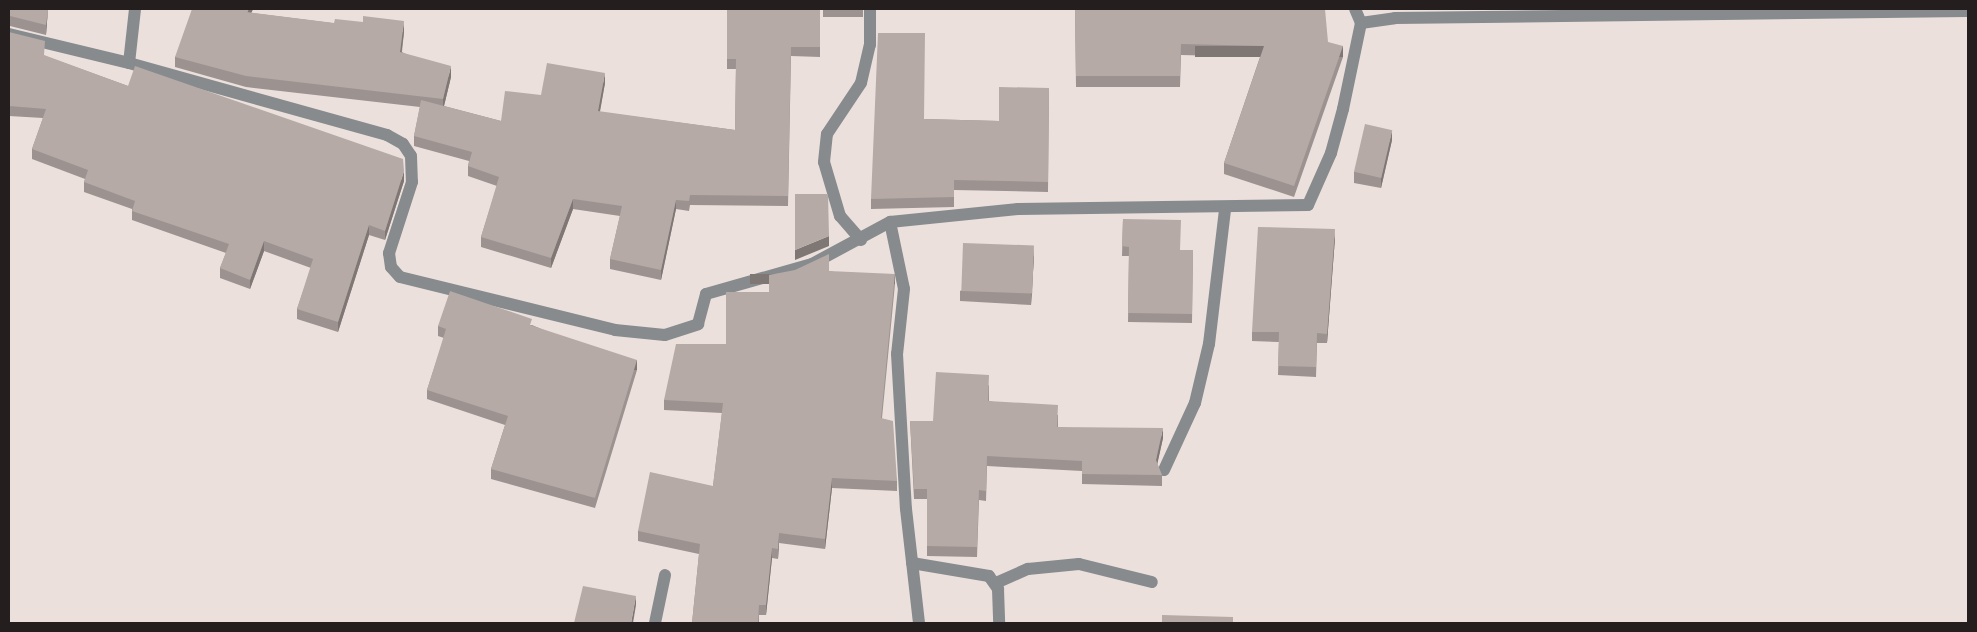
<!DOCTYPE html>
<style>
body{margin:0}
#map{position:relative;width:1977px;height:632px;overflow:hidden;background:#ece0dc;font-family:Literata,serif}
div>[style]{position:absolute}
.minor>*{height:12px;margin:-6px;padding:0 6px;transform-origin:6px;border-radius:6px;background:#878b8e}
.wall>*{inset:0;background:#9c928f;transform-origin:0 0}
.shaded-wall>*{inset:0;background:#7f7774;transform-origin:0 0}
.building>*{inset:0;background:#b5aaa6;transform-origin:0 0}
span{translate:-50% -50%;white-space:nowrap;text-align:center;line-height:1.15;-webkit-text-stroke:5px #ece0dc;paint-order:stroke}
.frame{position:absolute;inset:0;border:10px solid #241f1e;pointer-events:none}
</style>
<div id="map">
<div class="minor">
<i style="left:135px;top:9px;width:54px;rotate:96.3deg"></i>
<i style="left:129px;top:63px;width:268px;rotate:15.6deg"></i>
<i style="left:387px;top:135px;width:18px;rotate:29deg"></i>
<i style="left:403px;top:144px;width:14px;rotate:56deg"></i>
<i style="left:411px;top:156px;width:26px;rotate:88deg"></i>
<i style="left:412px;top:182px;width:75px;rotate:107.9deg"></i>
<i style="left:389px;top:253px;width:14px;rotate:82deg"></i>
<i style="left:391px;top:267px;width:13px;rotate:48deg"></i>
<i style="left:400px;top:277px;width:221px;rotate:13.8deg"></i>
<i style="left:615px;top:330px;width:50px;rotate:5.7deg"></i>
<i style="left:665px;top:335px;width:35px;rotate:-18deg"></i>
<i style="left:698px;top:324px;width:31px;rotate:-75deg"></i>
<i style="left:706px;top:294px;width:110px;rotate:-15.8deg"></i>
<i style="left:812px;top:264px;width:89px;rotate:-28.3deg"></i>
<i style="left:890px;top:222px;width:129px;rotate:-5.8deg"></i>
<i style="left:1018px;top:209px;width:290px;rotate:-0.8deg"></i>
<i style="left:1308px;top:205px;width:57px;rotate:-66.1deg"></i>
<i style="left:1331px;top:153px;width:46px;rotate:-74.7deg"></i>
<i style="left:1343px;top:109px;width:88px;rotate:-78.2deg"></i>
<i style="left:1361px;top:23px;width:15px;rotate:-113deg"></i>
<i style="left:1361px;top:23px;width:34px;rotate:-8deg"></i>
<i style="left:1395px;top:18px;width:573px;rotate:-0.7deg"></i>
<i style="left:9px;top:34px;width:123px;rotate:13.6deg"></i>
<i style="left:890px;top:222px;width:68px;rotate:78.2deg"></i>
<i style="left:904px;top:289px;width:65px;rotate:96.1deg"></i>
<i style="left:897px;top:354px;width:155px;rotate:86.7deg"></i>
<i style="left:906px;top:509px;width:115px;rotate:83.5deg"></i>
<i style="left:861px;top:240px;width:32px;rotate:-131deg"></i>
<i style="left:840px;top:216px;width:56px;rotate:-106.5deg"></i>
<i style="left:824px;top:162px;width:28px;rotate:-84deg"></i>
<i style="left:827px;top:134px;width:61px;rotate:-56.3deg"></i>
<i style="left:861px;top:83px;width:39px;rotate:-77deg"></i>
<i style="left:870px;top:45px;width:36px;rotate:-90deg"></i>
<i style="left:1164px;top:470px;width:74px;rotate:-65.2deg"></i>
<i style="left:1195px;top:403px;width:61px;rotate:-76.7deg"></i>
<i style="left:1209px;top:344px;width:136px;rotate:-83.2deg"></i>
<i style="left:912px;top:563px;width:78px;rotate:9.6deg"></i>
<i style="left:989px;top:576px;width:16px;rotate:55deg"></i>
<i style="left:998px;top:589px;width:34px;rotate:88deg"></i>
<i style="left:996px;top:583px;width:35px;rotate:-24deg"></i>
<i style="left:1028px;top:569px;width:51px;rotate:-5.6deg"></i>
<i style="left:1079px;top:564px;width:75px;rotate:13.9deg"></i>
<i style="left:655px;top:623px;width:49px;rotate:-78.2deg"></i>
</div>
<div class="wall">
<i style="clip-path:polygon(9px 9px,48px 9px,46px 35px,10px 26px)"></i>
<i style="clip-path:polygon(253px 9px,251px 13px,404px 32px,402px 52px,451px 77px,444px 106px,501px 121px,541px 95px,605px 83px,600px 112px,735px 130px,736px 69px,727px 69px,727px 10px,716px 10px,716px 9px,820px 9px,820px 57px,791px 56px,788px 206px,690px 205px,689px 211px,676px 209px,661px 280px,610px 269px,610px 259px,620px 216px,573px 209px,551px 268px,481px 247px,481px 237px,497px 186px,468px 176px,468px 166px,469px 161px,414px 146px,414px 136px,420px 107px,246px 87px,175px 67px,175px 57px)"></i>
<i style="left:823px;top:9px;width:40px;height:8px"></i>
<i style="clip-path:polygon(1075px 9px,1328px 42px,1343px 57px,1294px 197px,1224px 174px,1224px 163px,1260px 57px,1181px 55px,1180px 87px,1076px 87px)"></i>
<i style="clip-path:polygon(9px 32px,45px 56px,128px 86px,404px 181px,385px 240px,369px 235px,338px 332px,297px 319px,297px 309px,311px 268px,264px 251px,250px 289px,220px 278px,220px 268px,226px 253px,132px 220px,132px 209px,84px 192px,84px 182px,85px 179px,32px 159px,32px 149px,43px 118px,9px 116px)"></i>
<i style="clip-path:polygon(1049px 88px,1048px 192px,954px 190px,954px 207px,871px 209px,871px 199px,924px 119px,999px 121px)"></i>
<i style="clip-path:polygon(1392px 140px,1381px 188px,1354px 183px,1354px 172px)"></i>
<i style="clip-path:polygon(1123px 219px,1180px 250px,1193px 250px,1192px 323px,1128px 322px,1129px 256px,1122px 256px)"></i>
<i style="clip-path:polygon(1335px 238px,1327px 343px,1317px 343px,1316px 377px,1278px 375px,1279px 342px,1252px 341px,1252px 332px)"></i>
<i style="clip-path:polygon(1034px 256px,1031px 305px,960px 301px,960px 291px)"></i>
<i style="clip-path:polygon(829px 271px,895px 284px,882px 418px,897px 481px,897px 491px,832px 488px,825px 549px,779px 543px,778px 559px,772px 558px,766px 615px,759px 615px,759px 623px,692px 623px,699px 554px,638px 541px,638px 531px,713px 486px,722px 413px,664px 410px,664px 400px,726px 344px,769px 292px)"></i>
<i style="clip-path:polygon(532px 325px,637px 370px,595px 508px,491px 479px,491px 469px,505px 425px,427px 399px,427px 390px,444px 338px,438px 336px,438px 326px)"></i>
<i style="clip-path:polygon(989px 385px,989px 401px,1058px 415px,1058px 427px,1163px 438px,1157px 464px,1162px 475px,1162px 486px,1082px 484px,1082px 471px,987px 466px,986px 501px,979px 500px,977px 557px,927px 556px,927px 499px,914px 499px,910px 421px,933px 421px)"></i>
</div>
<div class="shaded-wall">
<i style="clip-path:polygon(48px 9px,46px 35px,46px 25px)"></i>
<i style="clip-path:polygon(249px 9px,253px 9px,247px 23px,247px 12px)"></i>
<i style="clip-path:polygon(10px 16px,10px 26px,9px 27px,9px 17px)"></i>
<i style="clip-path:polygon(404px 21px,404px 32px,400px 63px,400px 52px)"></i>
<i style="left:1343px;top:46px;width:11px;height:148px;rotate:90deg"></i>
<i style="clip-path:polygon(451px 66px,451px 77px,443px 110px,443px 99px)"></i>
<i style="clip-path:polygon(605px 73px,605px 83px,598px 121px,598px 111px)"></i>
<i style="clip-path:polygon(1392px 130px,1392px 140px,1381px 188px,1381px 178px)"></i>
<i style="clip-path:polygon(404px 171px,404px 181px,385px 240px,385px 231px)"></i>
<i style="clip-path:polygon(573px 199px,573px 209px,551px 268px,551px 258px)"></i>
<i style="clip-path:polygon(676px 200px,676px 209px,661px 280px,661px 270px)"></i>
<i style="clip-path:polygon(369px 225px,369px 235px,338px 332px,338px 322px)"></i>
<i style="clip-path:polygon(1335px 229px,1335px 238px,1327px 343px,1327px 334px)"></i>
<i style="clip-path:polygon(829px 236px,829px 246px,795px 260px,795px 250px)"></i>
<i style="clip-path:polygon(264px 241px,264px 251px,250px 289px,250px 280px)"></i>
<i style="clip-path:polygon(1034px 246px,1034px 256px,1031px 305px,1031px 294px)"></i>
<i style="left:895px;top:274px;width:10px;height:145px;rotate:90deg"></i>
<i style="left:637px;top:360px;width:10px;height:144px;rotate:90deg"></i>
<i style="clip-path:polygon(1163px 428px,1163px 438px,1156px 470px,1156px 460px)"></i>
<i style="clip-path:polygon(832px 478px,832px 488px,825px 549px,825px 539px)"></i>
<i style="clip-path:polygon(779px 533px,779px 543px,778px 559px,778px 549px)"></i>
<i style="clip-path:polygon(772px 548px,772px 558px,766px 615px,766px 605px)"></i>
<i style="clip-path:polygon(636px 596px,636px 605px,633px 623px,631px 623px)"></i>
</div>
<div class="building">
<i style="clip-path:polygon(9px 9px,48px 9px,46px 25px,10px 16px,9px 17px)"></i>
<i style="clip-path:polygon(192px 9px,249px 9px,247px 12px,334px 23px,335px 19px,363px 22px,363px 16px,404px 21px,400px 52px,451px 66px,443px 99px,246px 76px,175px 57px)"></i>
<i style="clip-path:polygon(727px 9px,820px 9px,820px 47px,791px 47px,788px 196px,690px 195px,689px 201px,676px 200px,661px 270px,610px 259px,622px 206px,573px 199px,551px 258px,481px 237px,499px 177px,468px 166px,472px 152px,414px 136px,421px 100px,501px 121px,505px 91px,541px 95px,547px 63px,605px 73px,598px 111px,735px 130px,736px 59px,727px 59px)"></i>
<i style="clip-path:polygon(1075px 9px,1325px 9px,1328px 42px,1343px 46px,1294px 186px,1224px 163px,1264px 46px,1181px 44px,1180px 76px,1076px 76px)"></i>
<i style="clip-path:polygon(9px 32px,45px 41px,44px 55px,128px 86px,135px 66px,403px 159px,404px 171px,385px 231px,369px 225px,338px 322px,297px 309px,313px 259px,264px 241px,250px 280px,220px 268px,229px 244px,132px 211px,135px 201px,84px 182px,88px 170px,32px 149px,46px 109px,9px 106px)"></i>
<i style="clip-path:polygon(878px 33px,925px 33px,924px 119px,999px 121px,999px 87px,1049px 88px,1048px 182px,954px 180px,954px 197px,871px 199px)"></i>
<i style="left:1365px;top:124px;width:28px;height:49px;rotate:13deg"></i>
<i style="clip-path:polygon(795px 194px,828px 194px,829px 236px,795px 250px)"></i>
<i style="clip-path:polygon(1123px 219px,1181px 220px,1180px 250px,1193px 250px,1192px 314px,1128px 313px,1129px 247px,1122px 246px)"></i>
<i style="clip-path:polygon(1258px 227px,1335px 229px,1327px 334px,1317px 333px,1316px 367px,1278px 366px,1279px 332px,1252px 332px)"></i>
<i style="left:963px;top:243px;width:71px;height:48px;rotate:2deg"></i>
<i style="clip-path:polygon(829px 254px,829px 271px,895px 274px,881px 418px,893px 421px,897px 481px,832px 478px,825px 539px,779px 533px,778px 549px,772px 548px,766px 605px,759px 605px,758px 623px,692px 623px,700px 544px,638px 531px,650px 472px,713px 486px,723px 403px,664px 400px,676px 344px,726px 344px,726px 292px,769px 292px,769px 275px,795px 270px)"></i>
<i style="clip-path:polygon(450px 291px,532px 319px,530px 325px,637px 360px,595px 498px,491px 469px,508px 416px,427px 390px,446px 329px,438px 326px)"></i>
<i style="clip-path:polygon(936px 372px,989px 375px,988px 401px,1058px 405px,1057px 427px,1163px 428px,1156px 460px,1162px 475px,1082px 474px,1082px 461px,987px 456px,986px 491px,979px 490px,977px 547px,927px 546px,927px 489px,914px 489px,910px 421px,933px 421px)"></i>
<i style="clip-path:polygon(583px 586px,636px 596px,631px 623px,574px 623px)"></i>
<i style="clip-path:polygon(1162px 615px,1233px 617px,1233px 623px,1162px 623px)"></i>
</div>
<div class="frame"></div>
</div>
